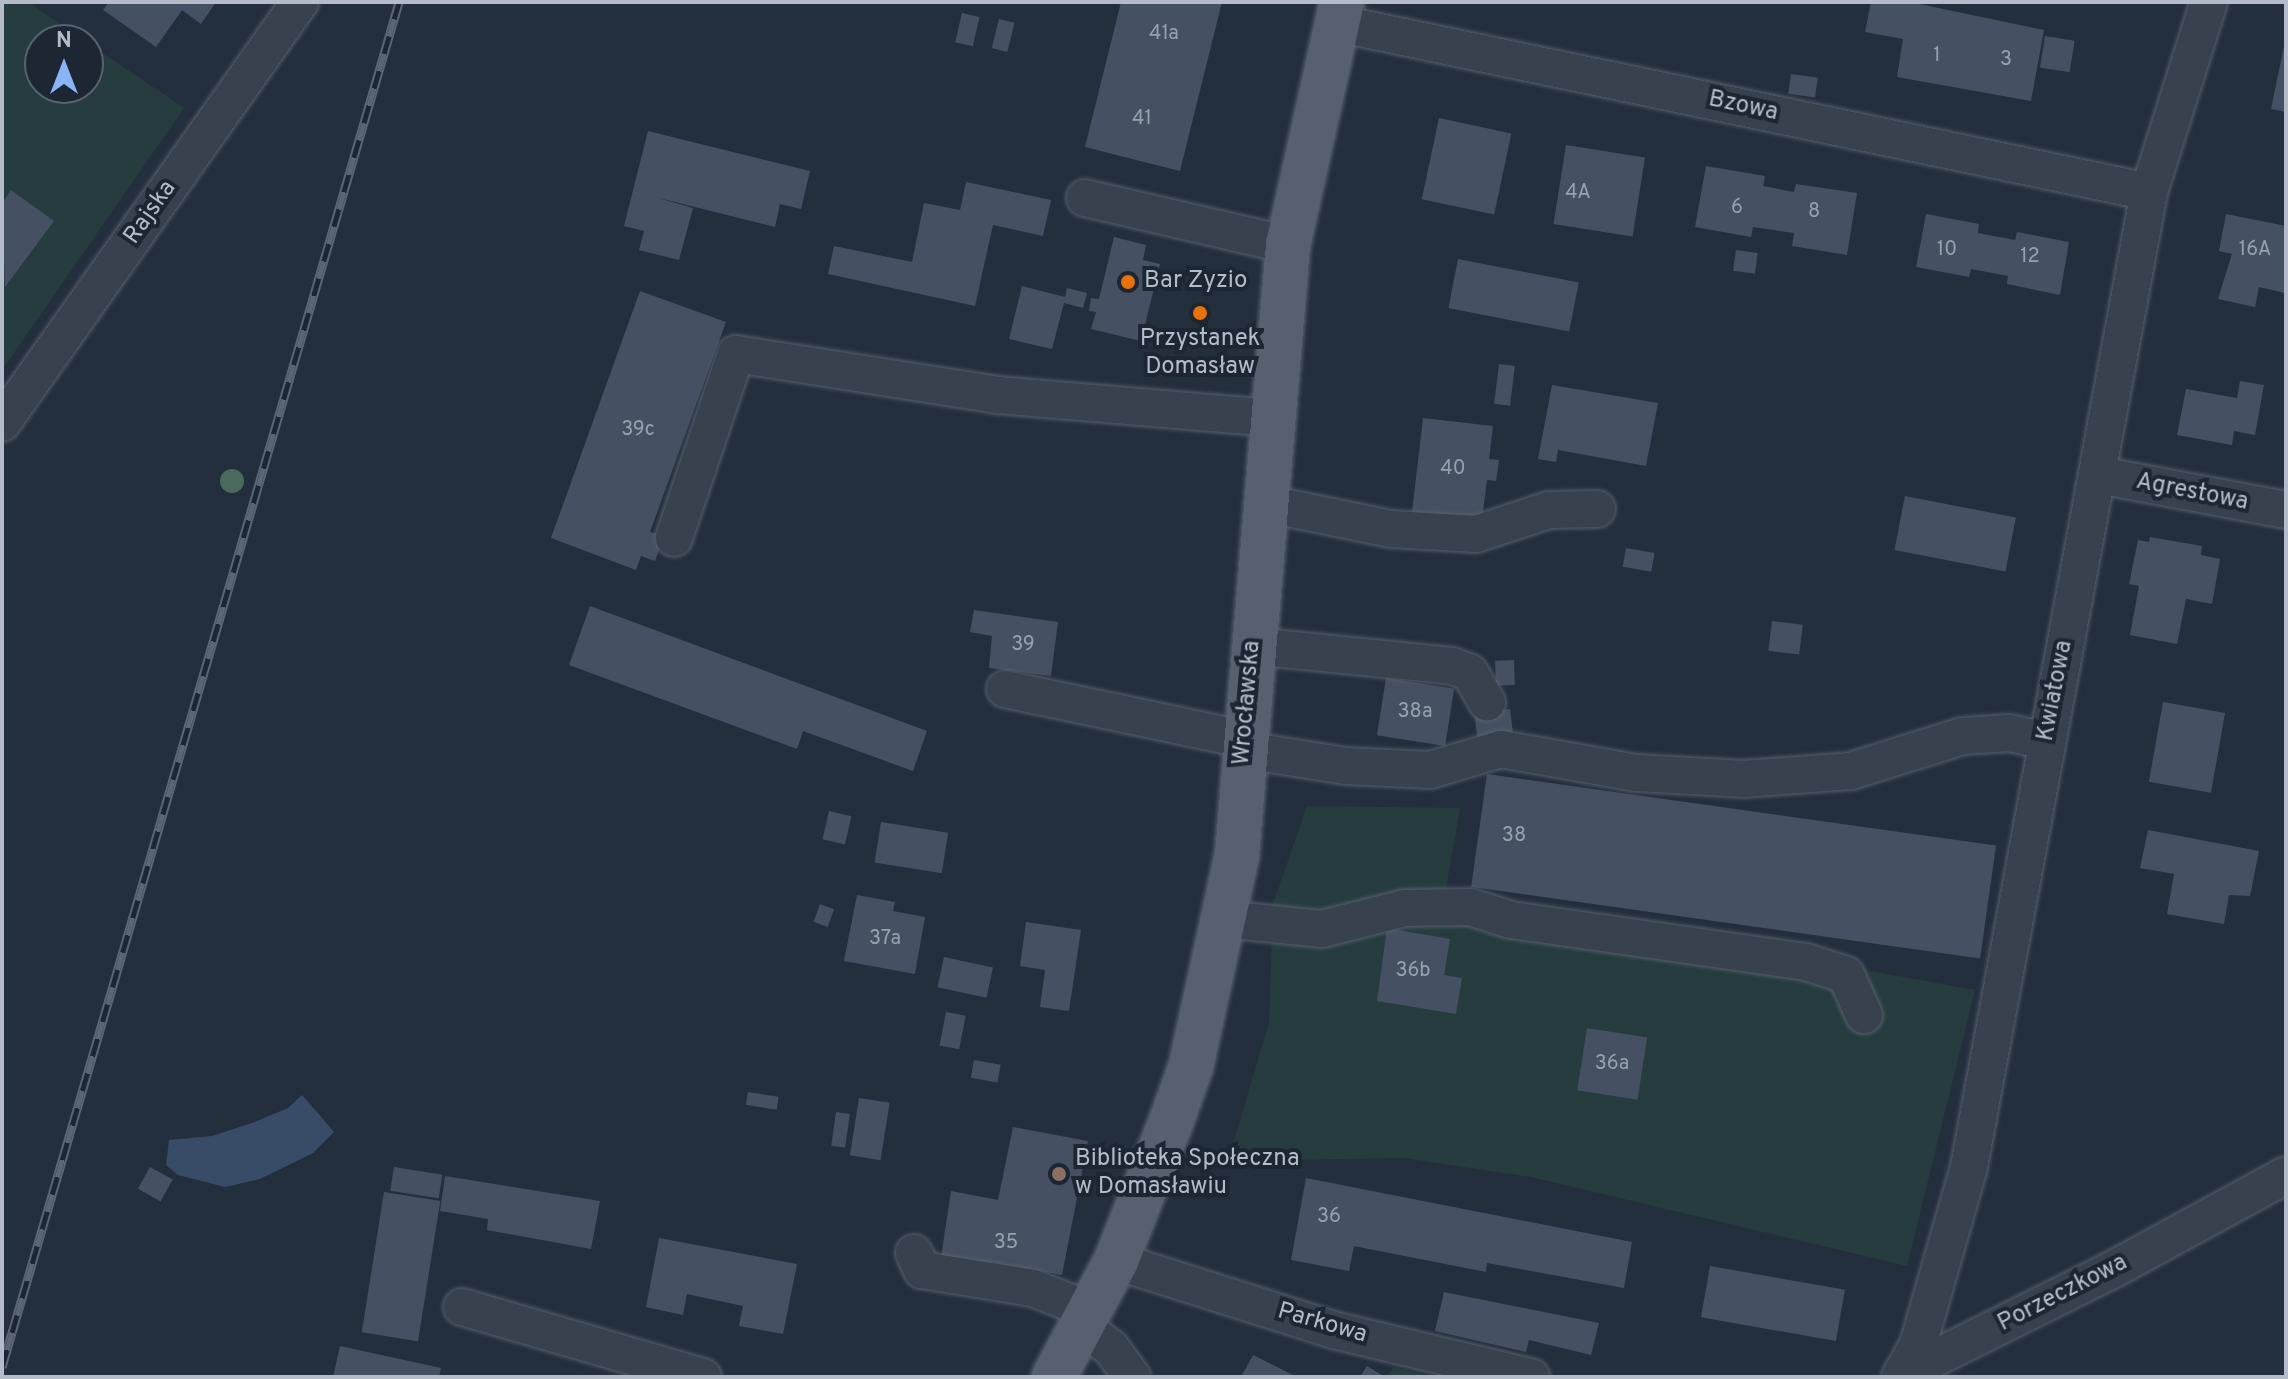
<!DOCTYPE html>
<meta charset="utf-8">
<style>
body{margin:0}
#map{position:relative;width:2288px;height:1379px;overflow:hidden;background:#242f3e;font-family:Overpass,sans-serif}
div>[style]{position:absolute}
.green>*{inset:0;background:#263c3f}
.water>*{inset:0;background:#394c67}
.building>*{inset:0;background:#455162;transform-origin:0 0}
.roads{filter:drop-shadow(0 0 2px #565f6c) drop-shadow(0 0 2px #565f6c)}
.minor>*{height:36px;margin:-18px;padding:0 18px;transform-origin:18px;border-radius:18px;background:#38414e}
.major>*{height:44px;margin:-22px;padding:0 22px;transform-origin:22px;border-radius:22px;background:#56606e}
.rail>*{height:9px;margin-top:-4.5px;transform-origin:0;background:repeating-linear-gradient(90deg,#1d2633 0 18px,#5a6575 0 36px);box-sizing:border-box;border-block:2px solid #5a6575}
.trees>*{width:24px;height:24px;margin:-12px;border-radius:50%;background:#4b6a5d}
.dots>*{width:22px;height:22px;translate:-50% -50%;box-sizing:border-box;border:4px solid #1d2633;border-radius:50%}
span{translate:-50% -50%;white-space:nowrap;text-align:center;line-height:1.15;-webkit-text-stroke:8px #1d2633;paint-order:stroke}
.number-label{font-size:20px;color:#98a1af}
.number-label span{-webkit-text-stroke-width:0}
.street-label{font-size:24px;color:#b4bcc9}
.poi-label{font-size:24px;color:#b4bcc9}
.left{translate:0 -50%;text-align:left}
.frame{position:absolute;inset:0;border:4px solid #b4bcc9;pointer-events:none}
.north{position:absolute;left:24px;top:24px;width:80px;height:80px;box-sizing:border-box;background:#1d2633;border:2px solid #59626f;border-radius:50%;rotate:0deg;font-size:22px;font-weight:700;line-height:32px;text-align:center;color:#b4bcc9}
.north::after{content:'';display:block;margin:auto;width:28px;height:36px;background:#8ab4f8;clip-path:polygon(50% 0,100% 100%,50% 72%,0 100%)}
</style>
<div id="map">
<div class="green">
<i style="clip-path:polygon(2px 2px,28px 2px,84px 40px,40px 40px,40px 88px,88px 88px,88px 43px,184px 108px,2px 370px)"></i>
<i style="clip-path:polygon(1307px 806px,1460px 808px,1445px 894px,1975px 990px,1907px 1266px,1531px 1177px,1403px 1158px,1228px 1161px,1269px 1023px,1273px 904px)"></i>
<i style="clip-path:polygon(1393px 1367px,1434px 1377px,1387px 1377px)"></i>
</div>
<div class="water">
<i style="clip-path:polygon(302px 1095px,334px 1132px,313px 1153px,260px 1179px,225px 1187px,178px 1175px,166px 1165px,169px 1140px,212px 1136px,252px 1123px,288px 1108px)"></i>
</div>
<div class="building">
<i style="clip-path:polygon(109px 2px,216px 2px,201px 24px,182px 10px,156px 47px,103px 10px)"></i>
<i style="clip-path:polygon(1121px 2px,1222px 2px,1180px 171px,1085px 147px)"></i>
<i style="clip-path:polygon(1871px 2px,1910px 2px,2044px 30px,2031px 101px,1897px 77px,1903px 39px,1865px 32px)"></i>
<i style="left:962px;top:13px;width:18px;height:30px;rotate:13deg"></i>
<i style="left:999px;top:19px;width:16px;height:30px;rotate:14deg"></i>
<i style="left:2045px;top:36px;width:30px;height:32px;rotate:9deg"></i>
<i style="clip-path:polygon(2285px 42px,2286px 43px,2286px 112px,2271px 109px)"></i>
<i style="left:1791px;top:74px;width:27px;height:20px;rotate:8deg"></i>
<i style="left:1439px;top:118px;width:74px;height:83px;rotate:12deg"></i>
<i style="clip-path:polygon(648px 131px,810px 171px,801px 209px,780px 204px,775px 227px,655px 197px,693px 208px,679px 260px,639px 250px,644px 231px,624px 226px)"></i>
<i style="left:1566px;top:145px;width:80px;height:80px;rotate:9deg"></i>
<i style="clip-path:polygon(1706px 166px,1765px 176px,1763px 186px,1794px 192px,1796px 184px,1857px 193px,1847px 255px,1792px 246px,1794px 233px,1753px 227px,1751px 237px,1695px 227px)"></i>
<i style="clip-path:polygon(966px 182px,1051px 200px,1043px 236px,993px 225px,975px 306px,828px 274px,834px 246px,912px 262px,924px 203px,960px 210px)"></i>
<i style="clip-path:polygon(11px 190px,54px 221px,5px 287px,2px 203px)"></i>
<i style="clip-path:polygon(1926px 214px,1979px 224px,1978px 233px,2015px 240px,2017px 232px,2069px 242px,2060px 295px,2007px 284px,2008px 276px,1971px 269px,1969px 277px,1916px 267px)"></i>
<i style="clip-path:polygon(2226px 214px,2286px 226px,2285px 293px,2259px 287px,2255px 307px,2218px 299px,2232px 254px,2219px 251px)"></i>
<i style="clip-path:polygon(1114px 237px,1146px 245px,1143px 260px,1160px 264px,1141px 341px,1091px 329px,1096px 312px,1089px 311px,1091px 298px,1099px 299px)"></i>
<i style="left:1736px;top:250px;width:22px;height:21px;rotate:8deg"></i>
<i style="left:1458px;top:259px;width:123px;height:50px;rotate:11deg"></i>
<i style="clip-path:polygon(1022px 286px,1065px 297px,1067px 288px,1087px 293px,1083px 308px,1064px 303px,1052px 349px,1009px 339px)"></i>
<i style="clip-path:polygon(640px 291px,726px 322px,650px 532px,664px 536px,655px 561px,641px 556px,636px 570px,551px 538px)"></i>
<i style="left:1499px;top:364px;width:16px;height:40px;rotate:7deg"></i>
<i style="clip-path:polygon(2240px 381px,2264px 385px,2255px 435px,2234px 431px,2232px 445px,2177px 435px,2186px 389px,2237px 398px)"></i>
<i style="clip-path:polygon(1552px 385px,1658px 403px,1646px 466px,1558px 450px,1556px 462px,1538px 459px)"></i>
<i style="clip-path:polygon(1423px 418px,1493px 426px,1489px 459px,1499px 460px,1496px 481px,1487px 480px,1482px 520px,1412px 512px)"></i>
<i style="left:1905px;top:496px;width:113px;height:55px;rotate:11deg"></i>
<i style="clip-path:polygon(2150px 537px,2202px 546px,2201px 555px,2220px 559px,2212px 604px,2186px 599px,2177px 644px,2130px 635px,2139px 586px,2129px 584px,2138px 540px,2149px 542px)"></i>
<i style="left:1626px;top:548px;width:29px;height:19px;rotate:10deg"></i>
<i style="clip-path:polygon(590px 606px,927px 731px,913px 771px,803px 731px,797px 749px,569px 665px)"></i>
<i style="clip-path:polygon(974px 610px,1058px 622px,1051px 676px,989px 668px,992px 636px,970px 632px)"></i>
<i style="left:1772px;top:621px;width:31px;height:30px;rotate:7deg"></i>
<i style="left:1514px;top:660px;width:25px;height:19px;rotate:88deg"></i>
<i style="left:1386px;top:678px;width:69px;height:58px;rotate:9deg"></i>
<i style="left:2163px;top:702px;width:63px;height:81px;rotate:10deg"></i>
<i style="left:1510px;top:709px;width:31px;height:36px;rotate:83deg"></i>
<i style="left:1487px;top:774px;width:514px;height:114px;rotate:8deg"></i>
<i style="left:829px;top:811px;width:23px;height:29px;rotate:13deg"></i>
<i style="left:881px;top:822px;width:68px;height:41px;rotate:9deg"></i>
<i style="clip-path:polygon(2148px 830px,2259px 851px,2250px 896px,2229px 895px,2224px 924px,2167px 914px,2174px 874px,2140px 868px)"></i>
<i style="clip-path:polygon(857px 895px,895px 902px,893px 911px,925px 917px,915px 974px,844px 961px)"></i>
<i style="left:820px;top:904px;width:15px;height:19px;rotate:20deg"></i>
<i style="clip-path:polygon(1026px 922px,1081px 930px,1069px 1011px,1040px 1007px,1045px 970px,1020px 966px)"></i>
<i style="clip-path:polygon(1387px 928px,1450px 939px,1444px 975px,1462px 978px,1456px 1014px,1377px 1001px)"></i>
<i style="left:944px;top:957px;width:50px;height:31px;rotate:12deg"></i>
<i style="left:946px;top:1012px;width:20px;height:34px;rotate:11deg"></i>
<i style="left:1587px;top:1028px;width:61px;height:63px;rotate:9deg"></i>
<i style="left:974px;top:1060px;width:27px;height:18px;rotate:10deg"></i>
<i style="left:748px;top:1092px;width:31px;height:13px;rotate:9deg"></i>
<i style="left:859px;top:1098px;width:31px;height:58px;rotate:9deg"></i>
<i style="left:836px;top:1112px;width:14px;height:34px;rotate:8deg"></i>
<i style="clip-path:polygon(1013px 1127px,1088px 1141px,1062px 1275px,991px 1262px,989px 1273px,940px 1264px,951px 1191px,998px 1200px)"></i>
<i style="left:150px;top:1167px;width:26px;height:25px;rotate:29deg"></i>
<i style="left:394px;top:1167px;width:49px;height:24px;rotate:9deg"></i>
<i style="clip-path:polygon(445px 1176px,600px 1201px,591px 1249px,487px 1230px,488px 1219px,440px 1211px)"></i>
<i style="clip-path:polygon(1306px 1178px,1632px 1242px,1624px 1288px,1487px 1263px,1486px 1272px,1354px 1246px,1349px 1271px,1291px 1260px)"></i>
<i style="left:384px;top:1192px;width:57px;height:142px;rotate:9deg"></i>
<i style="clip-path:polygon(659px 1238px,797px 1264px,783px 1334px,739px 1326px,743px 1306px,687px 1294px,683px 1315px,646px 1307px)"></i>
<i style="left:1710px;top:1266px;width:137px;height:52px;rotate:10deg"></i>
<i style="clip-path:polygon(1444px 1292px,1599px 1323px,1591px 1355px,1529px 1340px,1526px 1352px,1435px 1331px)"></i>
<i style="clip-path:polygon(340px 1346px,441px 1368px,439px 1377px,333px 1377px)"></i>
<i style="clip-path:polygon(1253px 1355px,1297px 1377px,1241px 1377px)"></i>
<i style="clip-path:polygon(1367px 1366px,1385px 1377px,1360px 1377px)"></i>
</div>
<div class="roads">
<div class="minor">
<i style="left:1336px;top:23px;width:830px;rotate:11.74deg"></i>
<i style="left:1085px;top:198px;width:208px;rotate:13deg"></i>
<i style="left:2px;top:423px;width:516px;rotate:-54.71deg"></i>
<i style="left:2099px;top:475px;width:190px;rotate:10.6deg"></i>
<i style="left:1264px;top:503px;width:130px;rotate:11.6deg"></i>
<i style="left:1391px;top:529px;width:85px;rotate:3.4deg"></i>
<i style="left:1476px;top:534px;width:77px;rotate:-18.2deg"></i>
<i style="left:1549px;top:510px;width:48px;rotate:-1.2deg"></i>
<i style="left:674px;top:538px;width:194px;rotate:-71.4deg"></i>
<i style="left:736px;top:354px;width:264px;rotate:8.9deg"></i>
<i style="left:997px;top:395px;width:275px;rotate:4.8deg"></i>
<i style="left:1253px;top:646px;width:200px;rotate:5.7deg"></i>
<i style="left:1452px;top:666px;width:19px;rotate:21deg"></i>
<i style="left:1470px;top:673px;width:34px;rotate:60deg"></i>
<i style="left:1005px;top:689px;width:246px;rotate:11.9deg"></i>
<i style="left:1245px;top:750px;width:102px;rotate:9deg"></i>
<i style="left:1346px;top:766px;width:84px;rotate:2.7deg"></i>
<i style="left:1430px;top:770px;width:74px;rotate:-16.5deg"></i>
<i style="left:1501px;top:749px;width:137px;rotate:10.1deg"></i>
<i style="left:1636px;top:773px;width:107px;rotate:3.2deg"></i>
<i style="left:1743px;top:779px;width:108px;rotate:-4.2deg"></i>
<i style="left:1851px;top:771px;width:117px;rotate:-17.4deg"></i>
<i style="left:1963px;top:736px;width:46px;rotate:-3.7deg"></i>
<i style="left:2009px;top:733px;width:38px;rotate:12deg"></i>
<i style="left:1223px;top:919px;width:100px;rotate:5.8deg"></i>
<i style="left:1322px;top:929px;width:86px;rotate:-14.2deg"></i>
<i style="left:1405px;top:908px;width:65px;rotate:-0.9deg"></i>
<i style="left:1470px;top:907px;width:43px;rotate:17.6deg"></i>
<i style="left:1511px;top:920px;width:298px;rotate:8.1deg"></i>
<i style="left:1806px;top:962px;width:42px;rotate:18deg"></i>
<i style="left:1846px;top:975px;width:44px;rotate:65.8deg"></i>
<i style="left:914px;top:1253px;width:19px;rotate:65deg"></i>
<i style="left:922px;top:1270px;width:112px;rotate:9.2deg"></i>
<i style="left:1033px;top:1288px;width:62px;rotate:21.6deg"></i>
<i style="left:1116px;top:1261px;width:228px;rotate:17.6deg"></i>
<i style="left:1333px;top:1330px;width:204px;rotate:13.4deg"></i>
<i style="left:462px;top:1307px;width:251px;rotate:16.2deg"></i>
<i style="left:1083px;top:1327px;width:35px;rotate:37deg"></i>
<i style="left:1111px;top:1348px;width:36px;rotate:54deg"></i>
<i style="left:1903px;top:1374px;width:233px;rotate:-26.5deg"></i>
<i style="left:2112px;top:1270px;width:198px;rotate:-28.6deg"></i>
<i style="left:1900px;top:1377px;width:37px;rotate:-61deg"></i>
<i style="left:1918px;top:1345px;width:185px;rotate:-74deg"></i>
<i style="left:1969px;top:1167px;width:991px;rotate:-79.54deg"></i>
<i style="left:2149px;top:192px;width:199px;rotate:-72.5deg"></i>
</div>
<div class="major">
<i style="left:1054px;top:1377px;width:132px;rotate:-61.9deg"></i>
<i style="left:1116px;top:1261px;width:149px;rotate:-68.4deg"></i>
<i style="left:1171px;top:1122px;width:59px;rotate:-70.3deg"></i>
<i style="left:1191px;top:1066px;width:216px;rotate:-77.7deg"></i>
<i style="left:1237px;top:855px;width:612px;rotate:-85.22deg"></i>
<i style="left:1288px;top:245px;width:249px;rotate:-77.5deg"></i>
</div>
</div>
<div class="rail">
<i style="left:2px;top:1367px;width:1422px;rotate:-73.78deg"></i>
</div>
<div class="trees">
<i style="left:232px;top:481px"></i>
</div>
<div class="dots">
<i style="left:1128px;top:282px;background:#e8710a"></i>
<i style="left:1200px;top:313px;background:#e8710a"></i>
<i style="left:1059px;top:1174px;background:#8d6e63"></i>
</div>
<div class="number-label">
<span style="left:1164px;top:34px">41a</span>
<span style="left:1937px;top:56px">1</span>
<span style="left:2006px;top:60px">3</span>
<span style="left:1142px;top:119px">41</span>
<span style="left:1578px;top:193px">4A</span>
<span style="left:1737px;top:208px">6</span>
<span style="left:1814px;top:212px">8</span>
<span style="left:1947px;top:250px">10</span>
<span style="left:2255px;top:250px">16A</span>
<span style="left:2030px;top:257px">12</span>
<span style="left:638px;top:430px">39c</span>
<span style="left:1453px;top:469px">40</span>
<span style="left:1023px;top:645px">39</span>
<span style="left:1415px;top:712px">38a</span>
<span style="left:1514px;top:836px">38</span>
<span style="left:885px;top:939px">37a</span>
<span style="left:1413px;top:971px">36b</span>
<span style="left:1612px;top:1064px">36a</span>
<span style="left:1329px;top:1217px">36</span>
<span style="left:1006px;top:1243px">35</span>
</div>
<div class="street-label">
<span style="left:1743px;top:107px;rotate:12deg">Bzowa</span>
<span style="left:151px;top:213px;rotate:-55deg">Rajska</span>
<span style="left:2192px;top:493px;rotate:11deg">Agrestowa</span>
<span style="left:2056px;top:691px;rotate:-79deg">Kwiatowa</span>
<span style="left:1248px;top:703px;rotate:-85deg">Wrocławska</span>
<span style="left:2063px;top:1294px;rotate:-27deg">Porzeczkowa</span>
<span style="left:1322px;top:1324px;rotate:16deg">Parkowa</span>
</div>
<div class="poi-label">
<span class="left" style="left:1144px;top:282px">Bar Zyzio</span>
<span style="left:1200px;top:354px">Przystanek<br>Domasław</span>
<span class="left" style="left:1075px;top:1174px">Biblioteka Społeczna<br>w Domasławiu</span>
</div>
<div class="frame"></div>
<div class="north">N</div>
</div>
